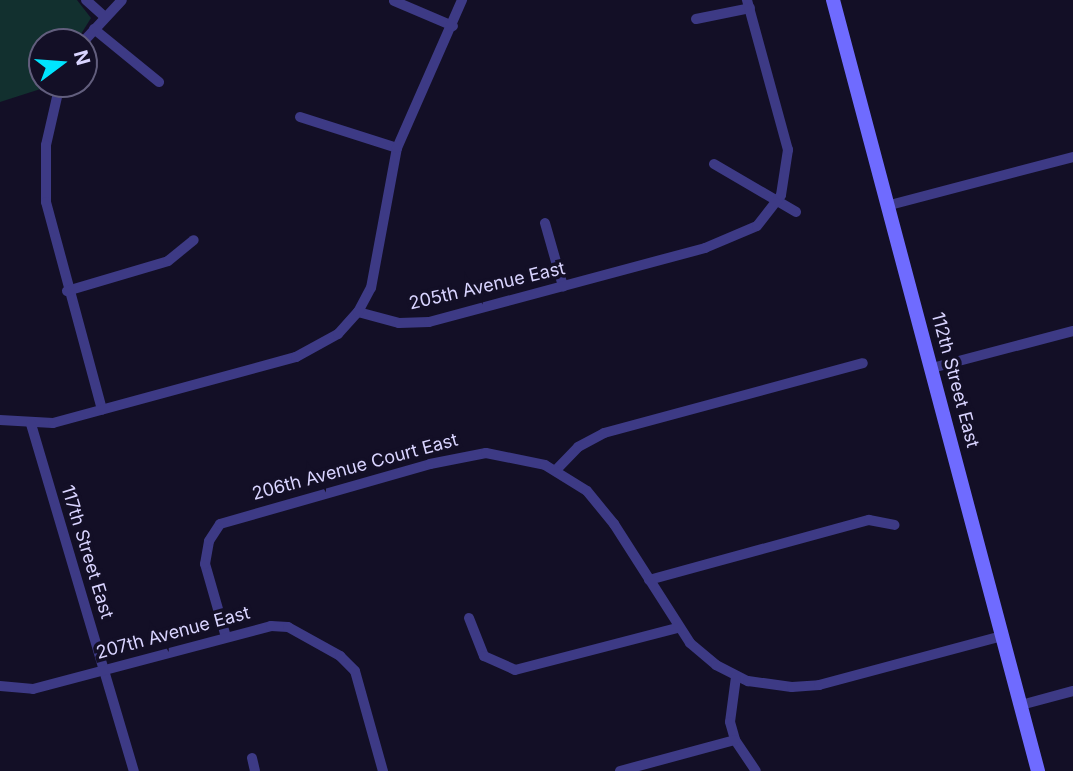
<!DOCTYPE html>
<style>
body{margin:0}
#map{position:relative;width:1073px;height:771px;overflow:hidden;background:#130f26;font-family:Inter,sans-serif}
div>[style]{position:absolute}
.green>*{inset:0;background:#12302f}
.street>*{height:10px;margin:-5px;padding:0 5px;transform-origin:5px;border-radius:5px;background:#3d3a85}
.secondary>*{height:14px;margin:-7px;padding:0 7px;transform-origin:7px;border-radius:7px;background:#6f6bff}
span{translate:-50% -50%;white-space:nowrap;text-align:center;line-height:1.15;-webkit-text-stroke:7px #130f26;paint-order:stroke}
.street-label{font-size:18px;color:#d9d4ff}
.north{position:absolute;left:28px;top:28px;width:70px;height:70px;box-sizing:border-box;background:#130f26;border:2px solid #625e7d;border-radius:50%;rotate:74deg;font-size:19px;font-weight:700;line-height:28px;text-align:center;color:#d9d4ff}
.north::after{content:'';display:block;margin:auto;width:24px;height:32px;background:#00e5ff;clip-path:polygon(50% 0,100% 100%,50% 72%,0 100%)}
</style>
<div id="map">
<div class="green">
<i style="clip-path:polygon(0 0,77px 0,91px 18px,76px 42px,42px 42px,42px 84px,53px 85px,0 102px)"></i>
</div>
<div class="street">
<i style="left:86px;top:0;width:25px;rotate:42deg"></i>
<i style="left:394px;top:1px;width:64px;rotate:23deg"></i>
<i style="left:696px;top:19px;width:55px;rotate:-11.5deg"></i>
<i style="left:94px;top:29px;width:84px;rotate:39.2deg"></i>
<i style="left:83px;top:42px;width:57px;rotate:-47.1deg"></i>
<i style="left:60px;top:84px;width:63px;rotate:102.9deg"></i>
<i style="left:46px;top:145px;width:57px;rotate:90deg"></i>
<i style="left:46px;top:202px;width:215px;rotate:74.9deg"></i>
<i style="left:300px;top:117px;width:102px;rotate:17.7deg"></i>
<i style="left:714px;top:164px;width:95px;rotate:30.3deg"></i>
<i style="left:890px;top:205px;width:189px;rotate:-14.7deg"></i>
<i style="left:545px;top:223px;width:66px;rotate:74.1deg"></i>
<i style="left:67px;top:291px;width:105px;rotate:-16.5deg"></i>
<i style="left:168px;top:261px;width:33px;rotate:-39deg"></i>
<i style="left:358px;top:312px;width:42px;rotate:15deg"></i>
<i style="left:399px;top:323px;width:30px;rotate:-2deg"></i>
<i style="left:429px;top:322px;width:286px;rotate:-15deg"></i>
<i style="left:705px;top:248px;width:56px;rotate:-22.9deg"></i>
<i style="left:757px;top:226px;width:39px;rotate:-52deg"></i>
<i style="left:781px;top:195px;width:46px;rotate:-81.2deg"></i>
<i style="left:788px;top:150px;width:156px;rotate:-105.3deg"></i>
<i style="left:932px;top:368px;width:146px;rotate:-14.7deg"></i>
<i style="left:0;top:420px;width:53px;rotate:3.2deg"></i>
<i style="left:53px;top:423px;width:252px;rotate:-15.2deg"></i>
<i style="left:296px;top:357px;width:48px;rotate:-28.7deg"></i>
<i style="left:338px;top:334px;width:30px;rotate:-48deg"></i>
<i style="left:358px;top:312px;width:27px;rotate:-62deg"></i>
<i style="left:371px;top:288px;width:142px;rotate:-79.5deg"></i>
<i style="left:397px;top:148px;width:162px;rotate:-66.3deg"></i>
<i style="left:31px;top:424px;width:362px;rotate:73.5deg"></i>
<i style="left:556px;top:470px;width:32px;rotate:-46deg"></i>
<i style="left:578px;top:447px;width:30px;rotate:-28deg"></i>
<i style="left:604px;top:433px;width:268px;rotate:-15.1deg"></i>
<i style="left:649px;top:580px;width:228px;rotate:-15.3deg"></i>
<i style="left:869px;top:520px;width:26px;rotate:11deg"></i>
<i style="left:469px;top:618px;width:41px;rotate:68.5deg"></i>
<i style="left:484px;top:656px;width:34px;rotate:24deg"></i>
<i style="left:515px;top:670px;width:167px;rotate:-14.5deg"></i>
<i style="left:226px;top:637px;width:76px;rotate:-106deg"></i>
<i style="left:205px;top:564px;width:23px;rotate:-80deg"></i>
<i style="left:209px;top:541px;width:20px;rotate:-57deg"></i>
<i style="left:220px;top:524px;width:218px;rotate:-15.9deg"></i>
<i style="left:430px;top:464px;width:57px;rotate:-11.1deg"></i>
<i style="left:486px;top:453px;width:60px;rotate:11.5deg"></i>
<i style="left:545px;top:465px;width:49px;rotate:31.8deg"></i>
<i style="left:587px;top:491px;width:43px;rotate:50.7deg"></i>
<i style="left:614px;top:524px;width:141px;rotate:57.4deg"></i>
<i style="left:690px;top:643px;width:34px;rotate:40deg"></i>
<i style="left:716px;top:665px;width:36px;rotate:27deg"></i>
<i style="left:748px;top:681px;width:44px;rotate:7.8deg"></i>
<i style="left:792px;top:687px;width:27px;rotate:-4deg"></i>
<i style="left:819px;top:685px;width:189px;rotate:-15deg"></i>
<i style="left:736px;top:677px;width:45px;rotate:97.6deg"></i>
<i style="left:730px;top:722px;width:19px;rotate:74deg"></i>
<i style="left:735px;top:740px;width:37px;rotate:56deg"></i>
<i style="left:0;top:686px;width:33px;rotate:5deg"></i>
<i style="left:33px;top:689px;width:246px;rotate:-14.8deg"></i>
<i style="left:271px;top:626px;width:17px;rotate:3deg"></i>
<i style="left:288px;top:627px;width:60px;rotate:29.1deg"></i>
<i style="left:340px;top:656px;width:21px;rotate:45deg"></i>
<i style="left:355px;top:671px;width:104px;rotate:74.4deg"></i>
<i style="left:1021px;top:705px;width:54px;rotate:-15.1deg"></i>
<i style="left:252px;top:758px;width:13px;rotate:77deg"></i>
<i style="left:620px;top:771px;width:119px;rotate:-15.1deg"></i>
</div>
<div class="secondary">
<i style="left:833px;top:0;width:798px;rotate:75.11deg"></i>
</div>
<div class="street-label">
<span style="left:487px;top:286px;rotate:-13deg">205th Avenue East</span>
<span style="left:955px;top:380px;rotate:75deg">112th Street East</span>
<span style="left:355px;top:467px;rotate:-15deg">206th Avenue Court East</span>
<span style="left:87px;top:552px;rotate:73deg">117th Street East</span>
<span style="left:173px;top:633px;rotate:-15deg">207th Avenue East</span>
</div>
<div class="north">N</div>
</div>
